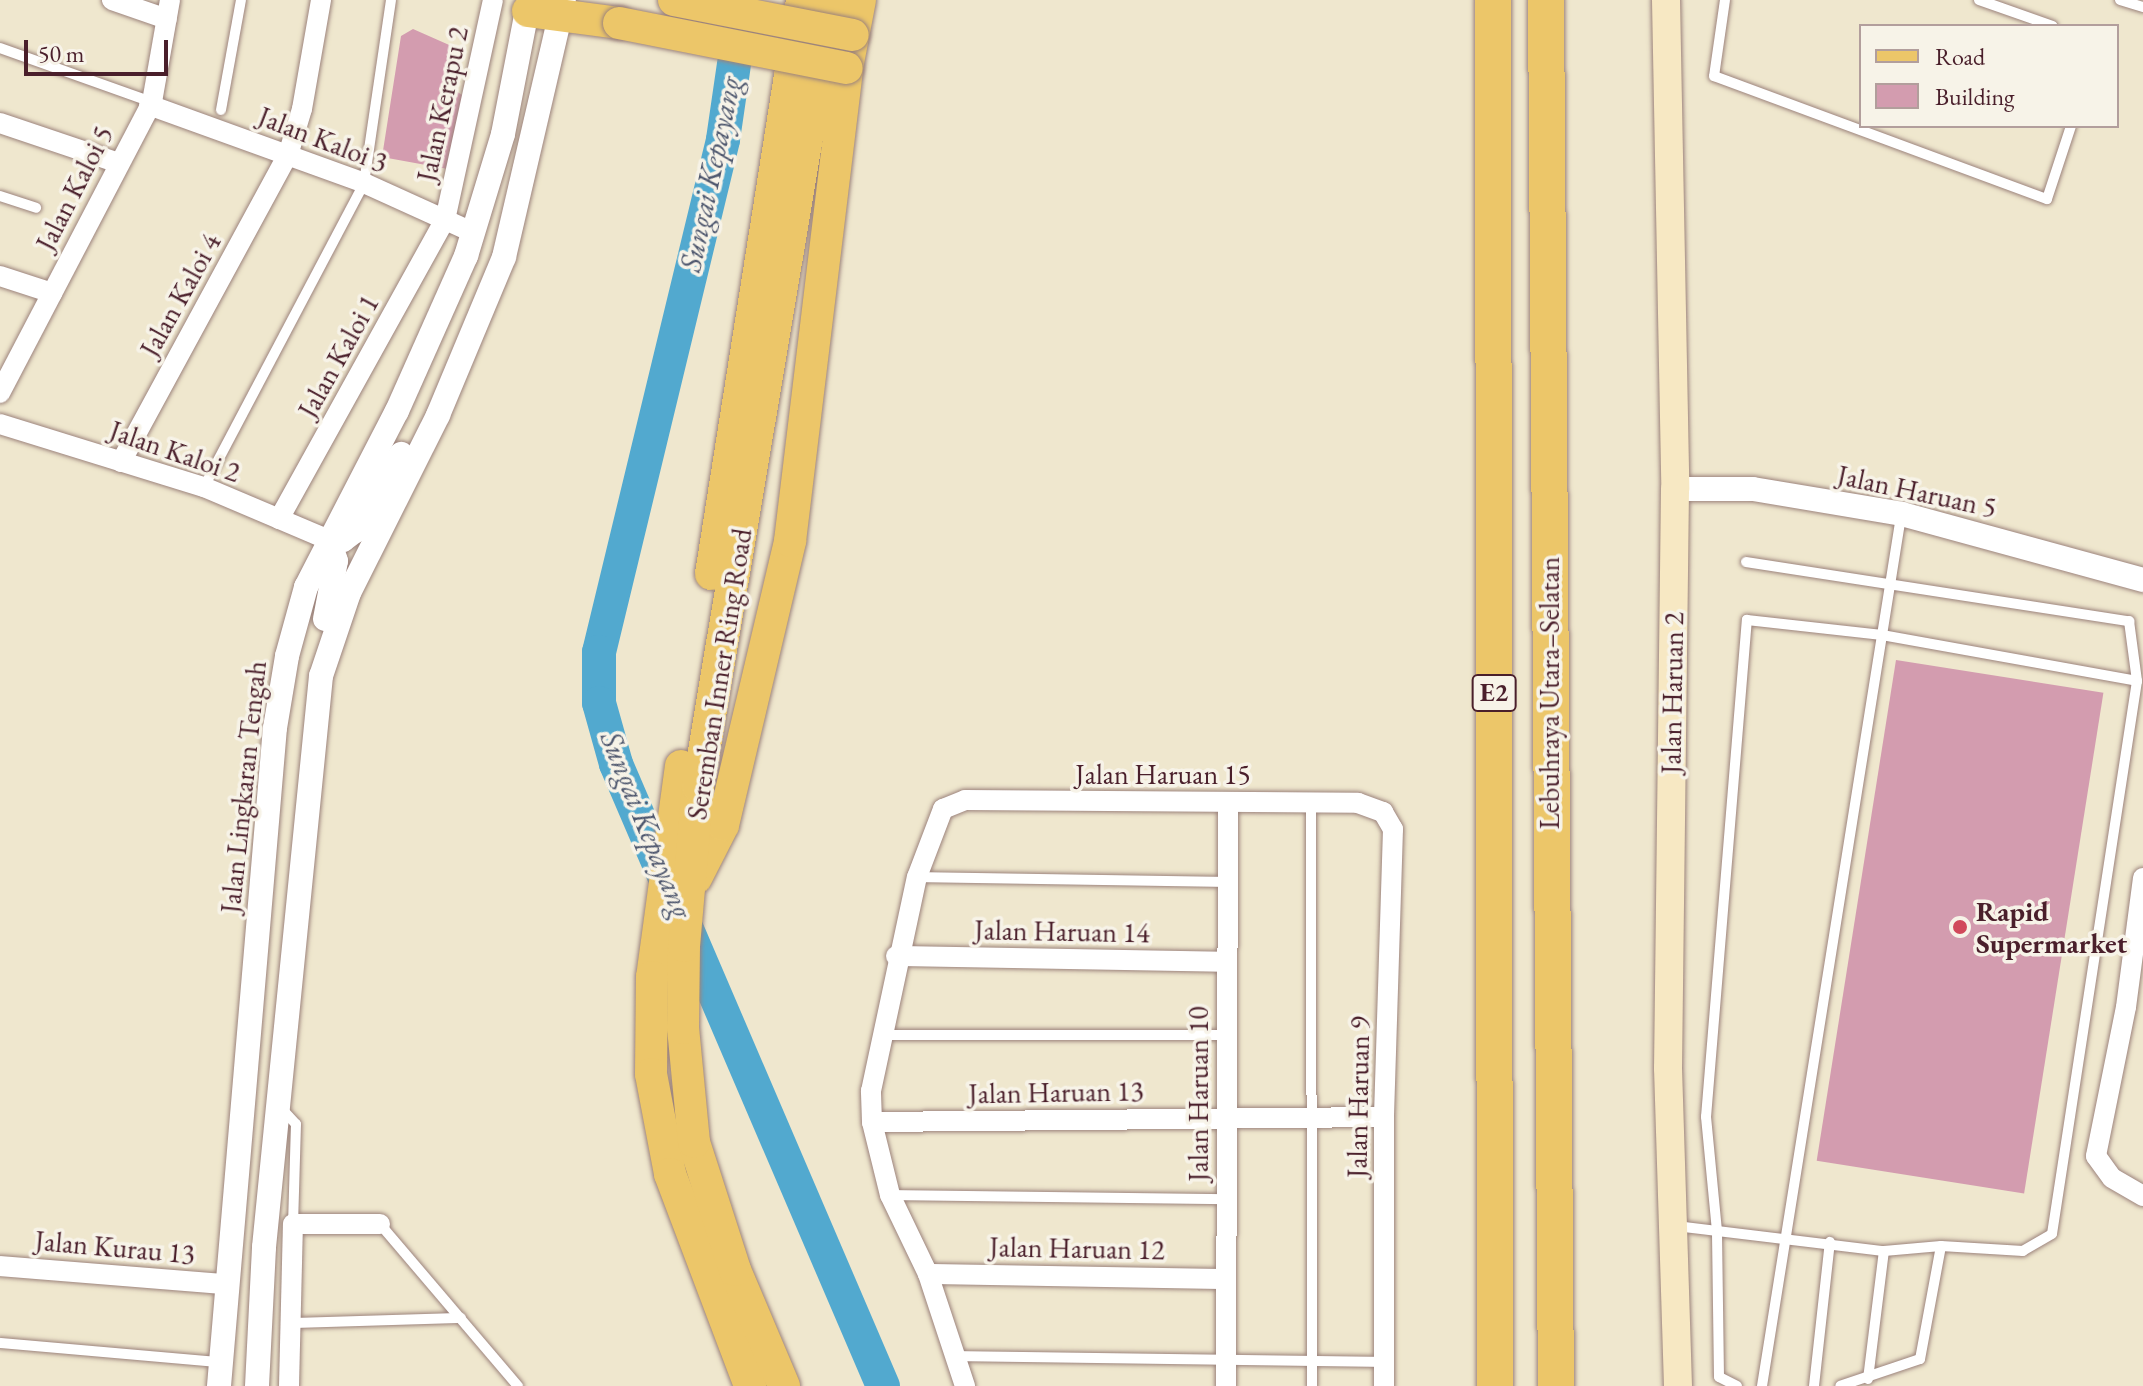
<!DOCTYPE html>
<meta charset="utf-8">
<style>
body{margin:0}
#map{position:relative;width:2143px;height:1386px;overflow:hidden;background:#efe7ce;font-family:"EB Garamond",serif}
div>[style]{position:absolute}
.river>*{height:34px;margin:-17px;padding:0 17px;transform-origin:17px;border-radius:17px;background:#52a9cf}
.building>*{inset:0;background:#d39caf;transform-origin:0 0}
.roads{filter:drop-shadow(0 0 2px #9c837c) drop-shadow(0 0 2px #9c837c)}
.service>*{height:10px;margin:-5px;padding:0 5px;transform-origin:5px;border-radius:5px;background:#fff}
.minor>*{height:20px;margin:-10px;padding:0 10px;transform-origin:10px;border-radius:10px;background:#fff}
.tertiary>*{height:24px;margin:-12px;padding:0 12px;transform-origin:12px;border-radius:12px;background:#fff}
.secondary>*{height:28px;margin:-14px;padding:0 14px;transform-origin:14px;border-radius:14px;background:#f7e8c3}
.primary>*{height:32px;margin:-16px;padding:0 16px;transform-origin:16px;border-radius:16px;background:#ecc669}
.motorway>*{height:36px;margin:-18px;padding:0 18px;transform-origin:18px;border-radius:18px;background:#ecc669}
.bridges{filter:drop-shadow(0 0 2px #9c837c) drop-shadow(0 0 2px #9c837c)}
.primary-bridge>*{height:32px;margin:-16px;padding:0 16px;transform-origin:16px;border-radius:16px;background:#ecc669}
.dots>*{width:22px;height:22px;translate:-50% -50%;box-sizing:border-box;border:4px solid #f7f3e8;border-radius:50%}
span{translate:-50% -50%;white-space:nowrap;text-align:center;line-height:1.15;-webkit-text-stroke:7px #f7f3e8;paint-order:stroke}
.shield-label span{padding:2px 6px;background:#f7f3e8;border:2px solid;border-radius:6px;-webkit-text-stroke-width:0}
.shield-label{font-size:26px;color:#4a1f2b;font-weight:700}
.street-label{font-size:28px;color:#4a1f2b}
.poi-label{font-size:28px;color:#4a1f2b;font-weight:700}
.left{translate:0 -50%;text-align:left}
.water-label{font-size:30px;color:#4d566d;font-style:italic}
.legend{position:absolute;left:1859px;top:24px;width:260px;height:104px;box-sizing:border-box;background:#f7f3e8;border:2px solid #b29e9c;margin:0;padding:10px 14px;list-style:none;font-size:24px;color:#4a1f2b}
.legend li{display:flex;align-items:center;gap:16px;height:40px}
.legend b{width:40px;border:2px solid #b29e9c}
.scale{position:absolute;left:24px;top:40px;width:144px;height:36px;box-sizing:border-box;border:4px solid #4a1f2b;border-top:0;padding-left:10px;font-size:24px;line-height:28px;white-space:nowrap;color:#4a1f2b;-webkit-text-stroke:6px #f7f3e8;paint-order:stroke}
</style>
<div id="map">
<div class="river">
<i style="left:741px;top:16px;width:125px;rotate:98.3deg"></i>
<i style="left:723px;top:140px;width:527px;rotate:103.61deg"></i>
<i style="left:599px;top:652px;width:51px;rotate:90deg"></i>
<i style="left:599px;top:703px;width:63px;rotate:74.4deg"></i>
<i style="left:616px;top:764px;width:677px;rotate:66.77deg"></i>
</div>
<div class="building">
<i style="clip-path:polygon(413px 29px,456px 48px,450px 87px,462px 95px,465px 106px,448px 169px,382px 157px,401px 36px)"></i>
<i style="left:1896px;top:660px;width:210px;height:507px;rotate:9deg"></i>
</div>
<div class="roads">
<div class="service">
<i style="left:1725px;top:0;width:77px;rotate:98.2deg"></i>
<i style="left:1714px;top:76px;width:355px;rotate:20.3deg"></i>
<i style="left:2047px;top:199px;width:77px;rotate:-71.8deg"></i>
<i style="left:1979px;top:0;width:78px;rotate:19.4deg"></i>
<i style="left:2120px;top:0;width:24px;rotate:17deg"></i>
<i style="left:0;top:48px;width:161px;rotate:19.6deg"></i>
<i style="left:221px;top:110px;width:112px;rotate:-79.7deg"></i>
<i style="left:0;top:196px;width:38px;rotate:18deg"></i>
<i style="left:204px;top:487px;width:344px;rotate:-62.2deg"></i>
<i style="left:364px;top:183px;width:185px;rotate:-81.6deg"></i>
<i style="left:1746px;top:562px;width:388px;rotate:8.8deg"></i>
<i style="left:2129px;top:621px;width:61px;rotate:82.4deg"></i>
<i style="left:2137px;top:681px;width:559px;rotate:98.74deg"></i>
<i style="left:2052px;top:1234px;width:34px;rotate:150deg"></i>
<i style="left:2023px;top:1251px;width:82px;rotate:-176.5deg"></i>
<i style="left:1311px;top:803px;width:583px;rotate:89.9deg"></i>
<i style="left:917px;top:877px;width:308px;rotate:0.9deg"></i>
<i style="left:880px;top:1035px;width:346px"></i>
<i style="left:281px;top:1108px;width:22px;rotate:47deg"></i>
<i style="left:296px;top:1124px;width:100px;rotate:91.7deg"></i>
<i style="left:891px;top:1195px;width:334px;rotate:0.7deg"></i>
<i style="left:380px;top:1224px;width:213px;rotate:49.6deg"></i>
<i style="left:1676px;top:1226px;width:209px;rotate:6.9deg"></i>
<i style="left:1884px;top:1251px;width:57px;rotate:-5deg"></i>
<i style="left:1941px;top:1246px;width:115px;rotate:100.5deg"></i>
<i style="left:1920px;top:1359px;width:84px;rotate:161.4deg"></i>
<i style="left:291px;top:1323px;width:170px;rotate:-1.7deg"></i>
<i style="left:0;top:1343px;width:219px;rotate:5deg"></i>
<i style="left:955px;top:1356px;width:429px;rotate:0.8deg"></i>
<i style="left:1868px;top:1379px;width:129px;rotate:-82.9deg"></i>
<i style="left:1737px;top:1386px;width:20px;rotate:-153deg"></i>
<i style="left:1719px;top:1377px;width:146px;rotate:-90.8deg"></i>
<i style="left:1717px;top:1231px;width:115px;rotate:-95.5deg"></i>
<i style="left:1706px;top:1117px;width:499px;rotate:-85.3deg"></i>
<i style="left:1747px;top:620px;width:136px;rotate:6.3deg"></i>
<i style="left:1882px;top:635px;width:259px;rotate:10.2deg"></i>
<i style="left:1762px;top:1386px;width:881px;rotate:-80.92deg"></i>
<i style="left:1814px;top:1386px;width:145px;rotate:-83.7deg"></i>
</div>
<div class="minor">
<i style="left:112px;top:0;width:58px;rotate:19.1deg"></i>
<i style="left:149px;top:105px;width:229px;rotate:19.9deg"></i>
<i style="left:364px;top:183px;width:121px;rotate:24.4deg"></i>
<i style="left:0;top:123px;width:126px;rotate:18.6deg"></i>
<i style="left:0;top:276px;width:55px;rotate:18.1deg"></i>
<i style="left:0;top:393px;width:328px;rotate:-62.4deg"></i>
<i style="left:152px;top:102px;width:104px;rotate:-80deg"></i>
<i style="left:0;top:424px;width:214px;rotate:17.2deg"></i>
<i style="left:204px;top:487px;width:136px;rotate:23deg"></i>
<i style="left:121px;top:462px;width:349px;rotate:-61.5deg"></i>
<i style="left:288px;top:155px;width:48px;rotate:-73.1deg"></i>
<i style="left:302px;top:109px;width:111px;rotate:-80.1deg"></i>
<i style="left:279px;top:519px;width:342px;rotate:-61deg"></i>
<i style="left:445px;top:220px;width:225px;rotate:-77.7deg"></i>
<i style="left:2143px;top:878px;width:130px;rotate:97.5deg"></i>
<i style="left:2126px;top:1007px;width:152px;rotate:101.4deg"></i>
<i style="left:2096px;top:1156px;width:27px;rotate:54deg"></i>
<i style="left:2112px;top:1178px;width:36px;rotate:30deg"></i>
<i style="left:896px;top:956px;width:331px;rotate:1deg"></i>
<i style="left:872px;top:1122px;width:512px;rotate:-0.56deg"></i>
<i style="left:0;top:1266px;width:226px;rotate:4.6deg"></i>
<i style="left:928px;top:1274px;width:297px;rotate:1deg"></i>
<i style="left:289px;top:1386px;width:162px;rotate:-88.6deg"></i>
<i style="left:293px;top:1224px;width:87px"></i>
<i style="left:965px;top:1386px;width:118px;rotate:-108.3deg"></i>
<i style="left:928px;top:1274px;width:88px;rotate:-115.7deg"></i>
<i style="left:890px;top:1195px;width:75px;rotate:-103.9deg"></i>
<i style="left:872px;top:1122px;width:31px;rotate:-92deg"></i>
<i style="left:871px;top:1091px;width:219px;rotate:-77.9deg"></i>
<i style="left:917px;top:877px;width:73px;rotate:-69.1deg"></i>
<i style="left:943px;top:809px;width:24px;rotate:-22deg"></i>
<i style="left:965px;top:800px;width:393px;rotate:0.4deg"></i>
<i style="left:1358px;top:803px;width:27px;rotate:20deg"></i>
<i style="left:1383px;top:812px;width:20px;rotate:60deg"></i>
<i style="left:1393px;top:829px;width:288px;rotate:91.8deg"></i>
<i style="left:1384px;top:1117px;width:269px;rotate:90deg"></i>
<i style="left:1226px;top:1386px;width:583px;rotate:-89.8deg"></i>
</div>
<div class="tertiary">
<i style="left:1675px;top:489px;width:78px"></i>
<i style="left:1753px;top:489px;width:151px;rotate:9.5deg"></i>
<i style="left:1902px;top:514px;width:250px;rotate:15.3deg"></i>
<i style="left:329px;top:540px;width:14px"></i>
<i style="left:343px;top:540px;width:15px;rotate:-37deg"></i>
<i style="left:355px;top:531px;width:90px;rotate:-59.1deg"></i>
<i style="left:325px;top:619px;width:59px;rotate:-79.3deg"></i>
<i style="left:336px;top:561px;width:22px;rotate:-108deg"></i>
<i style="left:219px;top:1386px;width:660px;rotate:-85.14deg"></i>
<i style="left:275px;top:728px;width:73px;rotate:-80.5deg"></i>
<i style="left:287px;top:656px;width:72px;rotate:-74.6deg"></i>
<i style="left:306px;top:587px;width:198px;rotate:-62.7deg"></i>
<i style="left:397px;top:411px;width:170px;rotate:-66deg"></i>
<i style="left:466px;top:256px;width:127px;rotate:-73.1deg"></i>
<i style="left:503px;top:134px;width:136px;rotate:-79deg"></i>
<i style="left:257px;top:1386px;width:139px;rotate:-87.1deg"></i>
<i style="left:264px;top:1247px;width:574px;rotate:-84.3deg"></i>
<i style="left:321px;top:676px;width:88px;rotate:-71.4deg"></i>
<i style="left:349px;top:593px;width:199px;rotate:-63.4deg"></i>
<i style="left:438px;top:415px;width:171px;rotate:-67.3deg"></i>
<i style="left:504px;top:257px;width:264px;rotate:-76.9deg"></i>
</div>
<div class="secondary">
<i style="left:1666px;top:0;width:489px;rotate:88.9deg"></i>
<i style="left:1675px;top:489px;width:579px;rotate:90.69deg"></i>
<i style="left:1668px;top:1068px;width:318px;rotate:88.2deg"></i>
</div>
<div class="primary">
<i style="left:528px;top:11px;width:92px;rotate:7.5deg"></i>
<i style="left:711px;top:574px;width:581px;rotate:-80.99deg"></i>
<i style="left:681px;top:766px;width:213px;rotate:97.8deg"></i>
<i style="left:652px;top:977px;width:97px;rotate:90.6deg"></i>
<i style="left:651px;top:1074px;width:102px;rotate:79.2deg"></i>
<i style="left:670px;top:1174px;width:227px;rotate:69.3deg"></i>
<i style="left:696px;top:878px;width:59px;rotate:-63deg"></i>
<i style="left:723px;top:825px;width:292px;rotate:-76.7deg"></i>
<i style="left:790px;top:541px;width:476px;rotate:-83.1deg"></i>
<i style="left:847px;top:68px;width:69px;rotate:-79.2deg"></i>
<i style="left:784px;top:1386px;width:126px;rotate:-112.9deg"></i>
<i style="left:735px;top:1270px;width:134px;rotate:-107.8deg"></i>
<i style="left:694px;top:1142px;width:115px;rotate:-95.5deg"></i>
<i style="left:683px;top:1028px;width:82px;rotate:-89.3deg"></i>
<i style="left:684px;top:946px;width:160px;rotate:-85deg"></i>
<i style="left:698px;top:787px;width:798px;rotate:-80.48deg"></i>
</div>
<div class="motorway">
<i style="left:1493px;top:0;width:1386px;rotate:89.92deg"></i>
<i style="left:1546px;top:0;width:1386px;rotate:89.59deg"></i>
</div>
</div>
<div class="bridges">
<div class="primary-bridge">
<i style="left:674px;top:0;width:182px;rotate:11.1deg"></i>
<i style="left:619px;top:23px;width:232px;rotate:11.2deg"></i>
</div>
</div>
<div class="dots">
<i style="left:1960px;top:927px;background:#d1495b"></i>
</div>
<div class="shield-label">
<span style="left:1494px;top:693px">E2</span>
</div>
<div class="street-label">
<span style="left:442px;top:104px;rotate:-78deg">Jalan Kerapu 2</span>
<span style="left:323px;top:139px;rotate:21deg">Jalan Kaloi 3</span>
<span style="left:74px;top:188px;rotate:-63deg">Jalan Kaloi 5</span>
<span style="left:180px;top:295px;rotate:-61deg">Jalan Kaloi 4</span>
<span style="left:338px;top:356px;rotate:-61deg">Jalan Kaloi 1</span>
<span style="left:175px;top:451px;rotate:19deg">Jalan Kaloi 2</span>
<span style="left:1917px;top:491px;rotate:12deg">Jalan Haruan 5</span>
<span style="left:719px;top:674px;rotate:-81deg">Seremban Inner Ring Road</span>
<span style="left:1549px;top:693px;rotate:-90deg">Lebuhraya Utara–Selatan</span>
<span style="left:1672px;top:693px;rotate:-89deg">Jalan Haruan 2</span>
<span style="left:1163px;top:774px">Jalan Haruan 15</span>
<span style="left:243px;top:787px;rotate:-84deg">Jalan Lingkaran Tengah</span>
<span style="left:1062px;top:931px;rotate:1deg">Jalan Haruan 14</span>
<span style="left:1056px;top:1092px;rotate:-1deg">Jalan Haruan 13</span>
<span style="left:1198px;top:1094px;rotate:-90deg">Jalan Haruan 10</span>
<span style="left:1358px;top:1097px;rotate:-89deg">Jalan Haruan 9</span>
<span style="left:115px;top:1247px;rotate:5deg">Jalan Kurau 13</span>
<span style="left:1077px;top:1248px;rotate:1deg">Jalan Haruan 12</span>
</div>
<div class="poi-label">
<span class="left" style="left:1976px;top:927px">Rapid<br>Supermarket</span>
</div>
<div class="water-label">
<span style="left:711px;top:174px;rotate:-78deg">Sungai Kepayang</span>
<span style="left:646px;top:825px;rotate:68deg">Sungai Kepayang</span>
</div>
<ul class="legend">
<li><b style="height:10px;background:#ecc669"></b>Road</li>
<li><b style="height:22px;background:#d39caf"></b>Building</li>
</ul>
<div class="scale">50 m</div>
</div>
